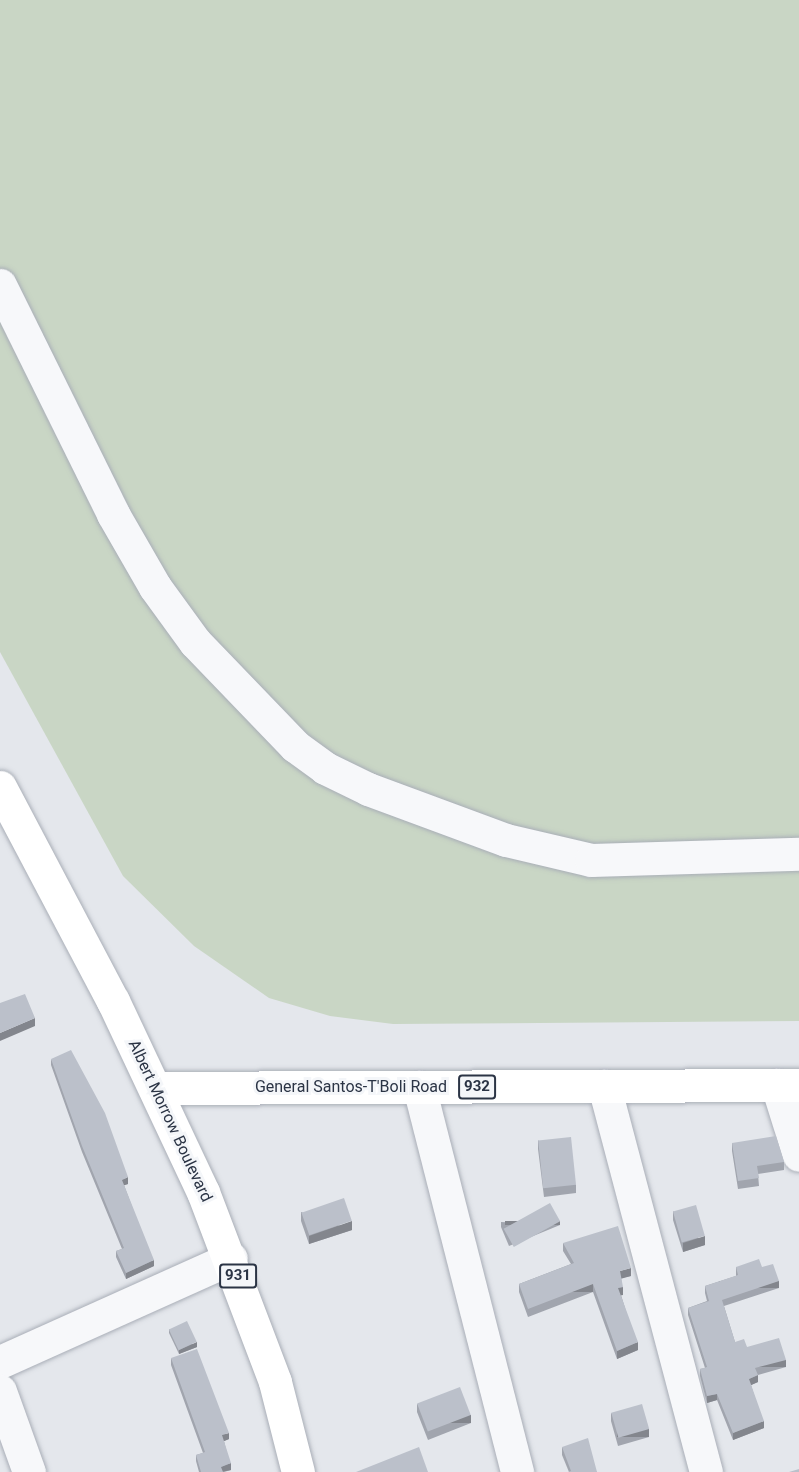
<!DOCTYPE html>
<style>
body{margin:0}
#map{position:relative;width:799px;height:1472px;overflow:hidden;background:#e4e7ec;font-family:Roboto,sans-serif}
div>[style]{position:absolute}
.green>*{inset:0;background:#c9d6c5}
.roads{filter:drop-shadow(0 0 2px #a9aeb7) drop-shadow(0 0 2px #a9aeb7)}
.minor>*{height:33px;margin:-16.5px;padding:0 16.5px;transform-origin:16.5px;border-radius:16.5px;background:#f7f8fa}
.major>*{height:33px;margin:-16.5px;padding:0 16.5px;transform-origin:16.5px;border-radius:16.5px;background:#fff}
.wall>*{inset:0;background:#a1a5ae}
.shaded-wall>*{inset:0;background:#83868d;transform-origin:0 0}
.building>*{inset:0;background:#bbc0ca;transform-origin:0 0}
span{translate:-50% -50%;white-space:nowrap;text-align:center;line-height:1.15;-webkit-text-stroke:6px #f4f6f9;paint-order:stroke}
.shield-label span{padding:2px 4px;background:#f4f6f9;border:2px solid;border-radius:4px;-webkit-text-stroke-width:0}
.shield-label{font-size:15px;color:#2b3445;font-weight:700}
.street-label{font-size:16px;color:#2b3445}
</style>
<div id="map">
<div class="green">
<i style="clip-path:polygon(0 0,799px 0,799px 1021px,393px 1024px,330px 1016px,269px 998px,194px 946px,123px 876px,0 652px)"></i>
</div>
<div class="roads">
<div class="minor">
<i style="left:0;top:285px;width:255px;rotate:63.7deg"></i>
<i style="left:113px;top:514px;width:84px;rotate:60.1deg"></i>
<i style="left:155px;top:587px;width:68px;rotate:54deg"></i>
<i style="left:195px;top:642px;width:144px;rotate:46.1deg"></i>
<i style="left:295px;top:746px;width:37px;rotate:36deg"></i>
<i style="left:325px;top:768px;width:48px;rotate:26deg"></i>
<i style="left:368px;top:789px;width:147px;rotate:20.3deg"></i>
<i style="left:506px;top:840px;width:87px;rotate:13.2deg"></i>
<i style="left:591px;top:860px;width:208px;rotate:-1.7deg"></i>
<i style="left:777px;top:1085px;width:73px;rotate:72.6deg"></i>
<i style="left:604px;top:1086px;width:399px;rotate:75.2deg"></i>
<i style="left:419px;top:1087px;width:397px;rotate:75.7deg"></i>
<i style="left:0;top:1362px;width:253px;rotate:-24.2deg"></i>
<i style="left:0;top:1391px;width:86px;rotate:70.3deg"></i>
</div>
<div class="major">
<i style="left:0;top:787px;width:242px;rotate:62.2deg"></i>
<i style="left:113px;top:1001px;width:211px;rotate:64.8deg"></i>
<i style="left:203px;top:1192px;width:203px;rotate:69.2deg"></i>
<i style="left:275px;top:1382px;width:93px;rotate:75.7deg"></i>
<i style="left:156px;top:1088px;width:643px;rotate:-0.27deg"></i>
</div>
</div>
<div class="wall">
<i style="clip-path:polygon(51px 1059px,128px 1184px,124px 1185px,154px 1266px,126px 1279px,116px 1257px,116px 1251px,122px 1249px,82px 1152px,51px 1065px)"></i>
<i style="clip-path:polygon(538px 1140px,576px 1185px,576px 1193px,544px 1197px,538px 1149px)"></i>
<i style="clip-path:polygon(732px 1143px,784px 1162px,784px 1170px,758px 1174px,759px 1186px,738px 1189px,732px 1151px)"></i>
<i style="clip-path:polygon(673px 1211px,705px 1245px,683px 1252px,673px 1220px)"></i>
<i style="clip-path:polygon(301px 1212px,352px 1230px,309px 1244px,301px 1221px)"></i>
<i style="clip-path:polygon(501px 1222px,560px 1225px,509px 1246px,501px 1227px)"></i>
<i style="clip-path:polygon(563px 1243px,631px 1276px,621px 1278px,623px 1295px,621px 1295px,638px 1350px,617px 1359px,593px 1292px,528px 1317px,519px 1292px,519px 1284px,571px 1264px,563px 1251px)"></i>
<i style="clip-path:polygon(736px 1267px,762px 1267px,779px 1288px,724px 1306px,735px 1342px,747px 1347px,786px 1367px,758px 1375px,758px 1382px,751px 1385px,764px 1428px,733px 1440px,717px 1400px,707px 1403px,700px 1376px,700px 1369px,705px 1368px,688px 1315px,688px 1308px,707px 1301px,705px 1293px,705px 1286px,736px 1276px)"></i>
<i style="clip-path:polygon(169px 1329px,197px 1347px,179px 1354px,169px 1333px)"></i>
<i style="clip-path:polygon(171px 1358px,229px 1439px,224px 1441px,231px 1470px,224px 1472px,199px 1472px,196px 1461px,196px 1455px,203px 1453px,171px 1365px)"></i>
<i style="clip-path:polygon(417px 1404px,471px 1423px,428px 1440px,417px 1412px)"></i>
<i style="clip-path:polygon(611px 1413px,649px 1437px,618px 1446px,611px 1421px)"></i>
<i style="clip-path:polygon(562px 1447px,597px 1472px,569px 1472px,562px 1455px)"></i>
</div>
<div class="shaded-wall">
<i style="clip-path:polygon(35px 1018px,35px 1026px,0 1041px,0 1033px)"></i>
<i style="clip-path:polygon(128px 1177px,128px 1184px,122px 1186px,122px 1180px)"></i>
<i style="clip-path:polygon(352px 1221px,352px 1230px,309px 1244px,309px 1236px)"></i>
<i style="left:560px;top:1221px;width:4px;height:55px;rotate:90deg"></i>
<i style="clip-path:polygon(705px 1236px,705px 1245px,683px 1252px,683px 1243px)"></i>
<i style="clip-path:polygon(154px 1260px,154px 1266px,126px 1279px,126px 1273px)"></i>
<i style="clip-path:polygon(631px 1268px,631px 1276px,620px 1279px,620px 1271px)"></i>
<i style="left:779px;top:1281px;width:7px;height:60px;rotate:90deg"></i>
<i style="left:593px;top:1284px;width:8px;height:70px;rotate:90deg"></i>
<i style="clip-path:polygon(623px 1287px,623px 1295px,618px 1296px,618px 1288px)"></i>
<i style="clip-path:polygon(197px 1342px,197px 1347px,179px 1354px,179px 1350px)"></i>
<i style="clip-path:polygon(638px 1342px,638px 1350px,617px 1359px,617px 1351px)"></i>
<i style="left:786px;top:1360px;width:7px;height:32px;rotate:90deg"></i>
<i style="clip-path:polygon(758px 1375px,758px 1382px,749px 1386px,749px 1379px)"></i>
<i style="clip-path:polygon(717px 1394px,717px 1400px,707px 1403px,707px 1396px)"></i>
<i style="left:471px;top:1415px;width:8px;height:46px;rotate:90deg"></i>
<i style="clip-path:polygon(764px 1421px,764px 1428px,733px 1440px,733px 1433px)"></i>
<i style="left:649px;top:1429px;width:8px;height:32px;rotate:90deg"></i>
<i style="clip-path:polygon(229px 1433px,229px 1439px,222px 1442px,222px 1435px)"></i>
<i style="clip-path:polygon(231px 1463px,231px 1470px,221px 1472px,221px 1467px)"></i>
</div>
<div class="building">
<i style="clip-path:polygon(25px 994px,35px 1018px,0 1033px,0 1002px,0 1003px)"></i>
<i style="clip-path:polygon(71px 1050px,105px 1113px,128px 1177px,122px 1180px,154px 1260px,126px 1273px,116px 1251px,124px 1248px,82px 1146px,51px 1059px)"></i>
<i style="clip-path:polygon(776px 1136px,784px 1162px,757px 1166px,759px 1178px,738px 1181px,732px 1143px)"></i>
<i style="left:571px;top:1137px;width:48px;height:33px;rotate:84deg"></i>
<i style="left:344px;top:1198px;width:24px;height:45px;rotate:71deg"></i>
<i style="left:550px;top:1203px;width:21px;height:53px;rotate:61deg"></i>
<i style="left:696px;top:1205px;width:32px;height:24px;rotate:74deg"></i>
<i style="clip-path:polygon(618px 1226px,631px 1268px,620px 1271px,623px 1287px,618px 1288px,638px 1342px,617px 1351px,593px 1284px,528px 1309px,519px 1284px,574px 1263px,563px 1243px)"></i>
<i style="clip-path:polygon(759px 1259px,762px 1267px,773px 1264px,779px 1281px,722px 1300px,735px 1342px,744px 1339px,747px 1347px,779px 1338px,786px 1360px,755px 1368px,758px 1375px,749px 1379px,764px 1421px,733px 1433px,717px 1394px,707px 1396px,700px 1369px,707px 1367px,688px 1308px,709px 1301px,705px 1286px,738px 1275px,736px 1267px)"></i>
<i style="left:187px;top:1321px;width:23px;height:20px;rotate:65deg"></i>
<i style="clip-path:polygon(197px 1349px,229px 1433px,222px 1435px,231px 1463px,221px 1467px,223px 1472px,201px 1472px,196px 1455px,205px 1452px,171px 1358px)"></i>
<i style="left:460px;top:1387px;width:30px;height:46px;rotate:69deg"></i>
<i style="left:642px;top:1404px;width:26px;height:32px;rotate:74deg"></i>
<i style="clip-path:polygon(588px 1438px,597px 1472px,568px 1472px,571px 1471px,562px 1447px)"></i>
<i style="clip-path:polygon(419px 1447px,428px 1472px,356px 1472px)"></i>
<i style="clip-path:polygon(799px 1469px,799px 1472px,789px 1472px)"></i>
</div>
<div class="shield-label">
<span style="left:477px;top:1087px">932</span>
<span style="left:238px;top:1276px">931</span>
</div>
<div class="street-label">
<span style="left:351px;top:1087px">General Santos-T'Boli Road</span>
<span style="left:170px;top:1121px;rotate:65deg">Albert Morrow Boulevard</span>
</div>
</div>
